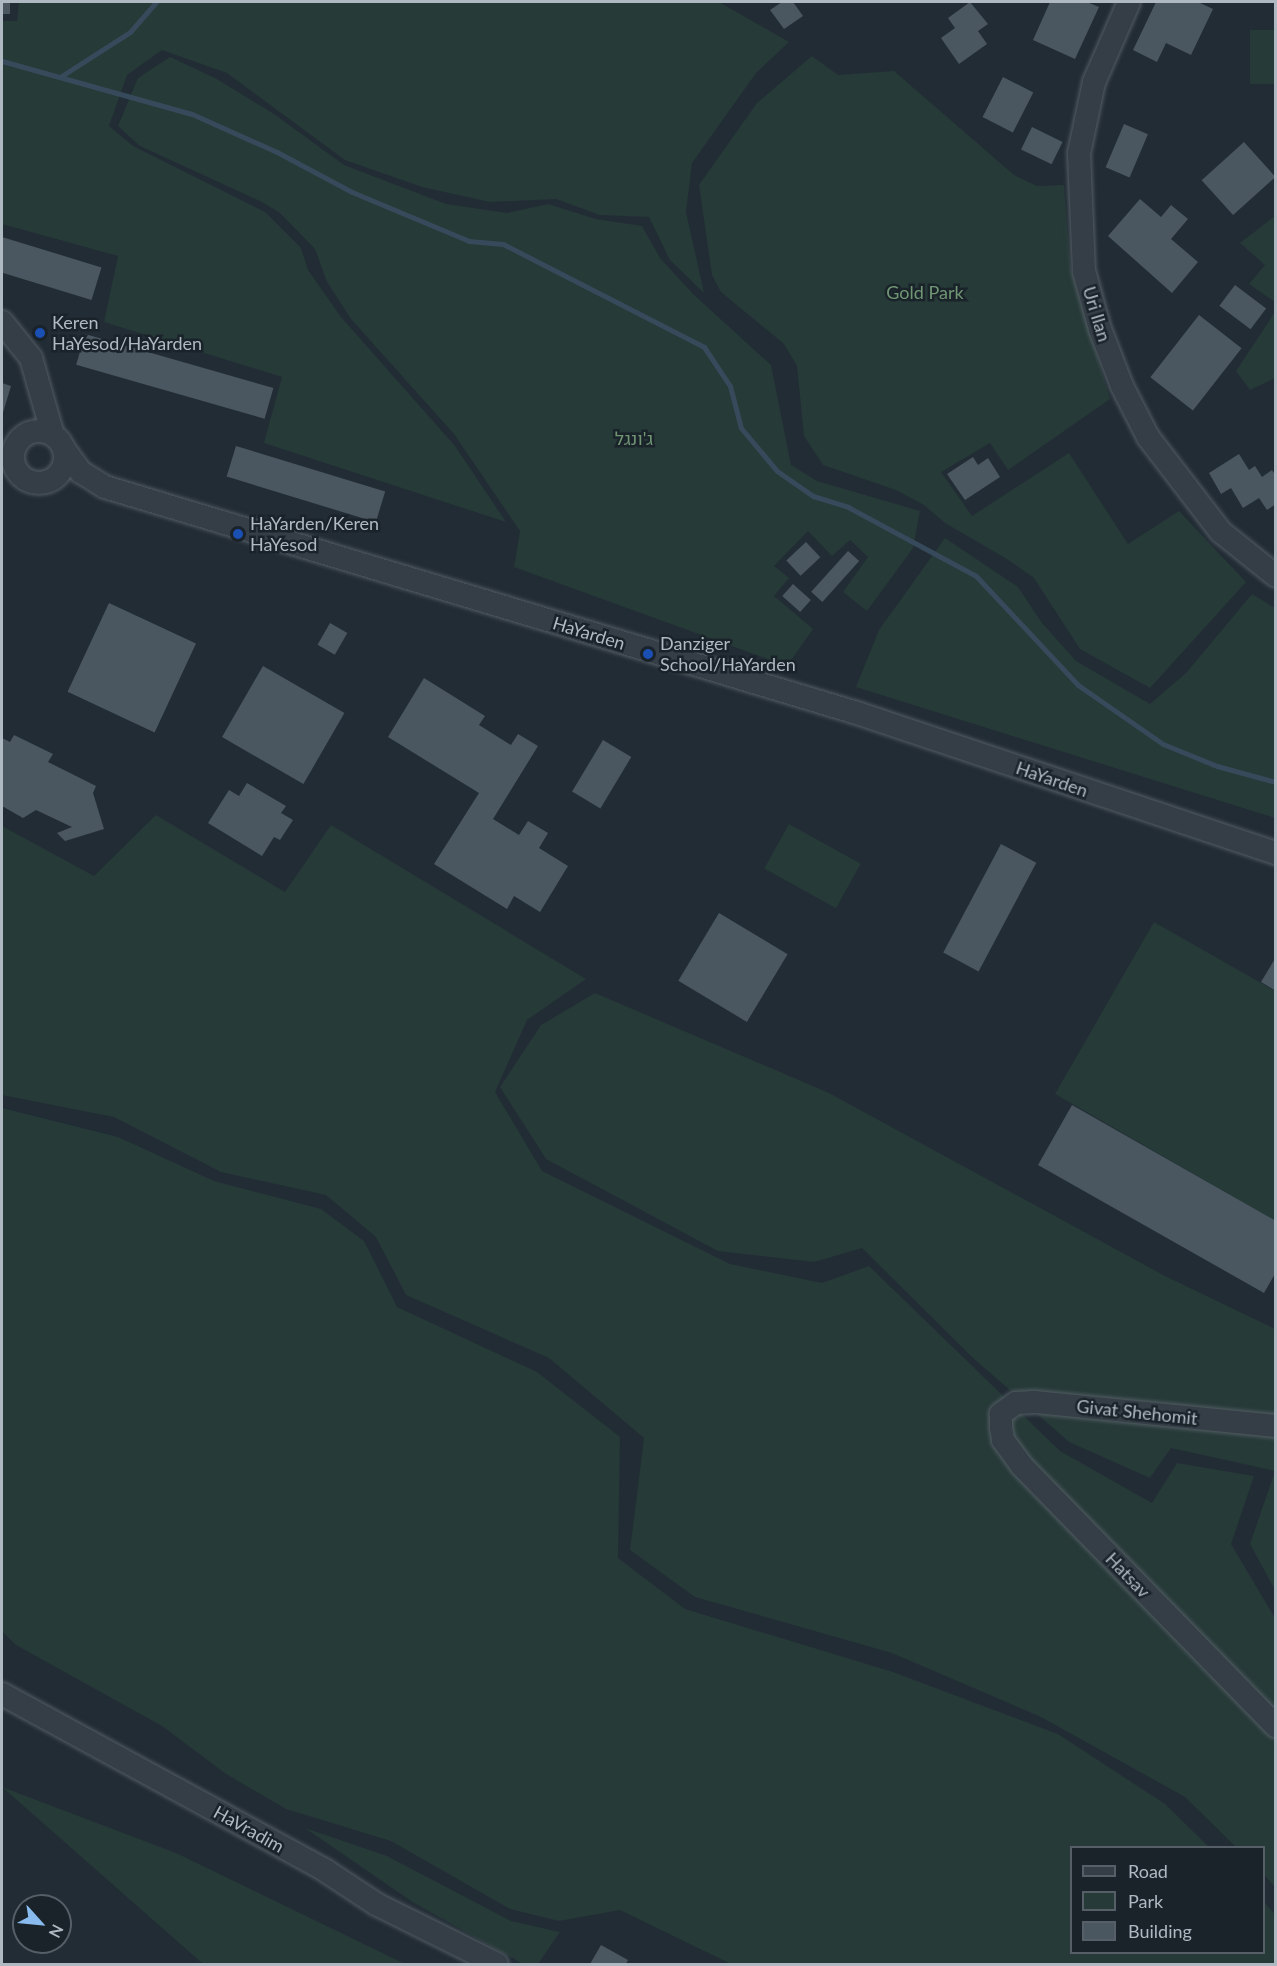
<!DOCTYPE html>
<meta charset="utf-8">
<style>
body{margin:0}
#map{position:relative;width:1277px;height:1966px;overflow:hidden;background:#222c35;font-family:Lato,Heebo,sans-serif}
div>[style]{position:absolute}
.green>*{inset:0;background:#263a38;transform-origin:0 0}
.stream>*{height:5px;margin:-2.5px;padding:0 2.5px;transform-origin:2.5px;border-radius:2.5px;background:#364a5b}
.building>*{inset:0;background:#4a5760;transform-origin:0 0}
.roads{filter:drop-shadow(0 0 2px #525c63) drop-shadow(0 0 2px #525c63)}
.minor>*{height:22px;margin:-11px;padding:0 11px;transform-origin:11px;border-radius:11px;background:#353e46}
.minor>.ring{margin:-11px;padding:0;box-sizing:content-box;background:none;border:22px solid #353e46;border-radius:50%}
.dots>*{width:16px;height:16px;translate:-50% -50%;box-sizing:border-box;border:3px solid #1a232a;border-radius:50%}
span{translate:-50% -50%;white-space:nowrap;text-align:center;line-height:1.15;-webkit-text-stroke:5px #1a232a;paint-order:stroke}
.park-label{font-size:18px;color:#709674}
.street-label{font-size:18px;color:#afb9c2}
.poi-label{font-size:18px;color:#afb9c2}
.left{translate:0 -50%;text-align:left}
.frame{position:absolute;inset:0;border:3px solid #afb9c2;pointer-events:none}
.legend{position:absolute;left:1070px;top:1846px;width:195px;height:108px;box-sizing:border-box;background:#1a232a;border:2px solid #565f67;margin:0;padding:8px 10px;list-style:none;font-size:18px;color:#afb9c2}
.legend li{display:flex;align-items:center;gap:12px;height:30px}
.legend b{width:30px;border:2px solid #565f67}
.north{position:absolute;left:12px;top:1894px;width:60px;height:60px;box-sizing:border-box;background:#1a232a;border:2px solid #565f67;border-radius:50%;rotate:117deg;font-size:16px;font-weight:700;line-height:24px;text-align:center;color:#afb9c2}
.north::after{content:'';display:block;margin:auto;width:21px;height:27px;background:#89bbee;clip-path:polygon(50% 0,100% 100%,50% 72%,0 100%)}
</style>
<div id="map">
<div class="green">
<i style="clip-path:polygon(19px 2px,719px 2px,789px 42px,756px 73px,692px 163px,686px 212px,704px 293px,670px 260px,649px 217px,600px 215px,556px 199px,490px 202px,422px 187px,345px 160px,227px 73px,162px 50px,127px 75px,109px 126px,133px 146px,265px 212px,301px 248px,308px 270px,341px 317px,455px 446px,506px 522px,264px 443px,282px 377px,104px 322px,118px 256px,2px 224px,2px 21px,17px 21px)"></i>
<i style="left:1275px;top:30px;width:54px;height:25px;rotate:90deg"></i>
<i style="clip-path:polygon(812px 56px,838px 75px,894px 71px,1014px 175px,1037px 186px,1064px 185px,1070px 267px,1110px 399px,1008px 470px,990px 443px,941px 472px,972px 516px,1069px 453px,1128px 544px,1179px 511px,1246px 582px,1150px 688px,1080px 649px,1034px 578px,1007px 559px,945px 523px,924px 505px,896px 490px,823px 465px,804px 436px,797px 366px,784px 344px,721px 292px,712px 275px,699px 185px,757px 103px)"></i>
<i style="clip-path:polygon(170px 57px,215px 78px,274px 114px,344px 165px,446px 204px,507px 213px,548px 204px,596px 219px,642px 226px,660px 258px,693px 294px,771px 365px,791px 465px,817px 481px,920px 511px,913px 548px,867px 611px,843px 592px,868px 557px,850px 540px,832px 556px,808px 531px,774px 566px,789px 578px,774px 596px,813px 629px,787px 666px,514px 567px,520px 531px,454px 434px,351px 319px,327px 282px,315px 249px,280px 213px,262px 202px,140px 146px,118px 126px,138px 78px)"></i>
<i style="clip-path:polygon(1275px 216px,1275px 302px,1249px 284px,1265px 265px,1240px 243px)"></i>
<i style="clip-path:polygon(1275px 312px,1275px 378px,1250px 390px,1236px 371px)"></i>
<i style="clip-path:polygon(945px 538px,1018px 587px,1042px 623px,1076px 661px,1150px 704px,1186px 673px,1252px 594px,1275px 608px,1275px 818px,856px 687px,879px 630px)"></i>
<i style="clip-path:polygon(156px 815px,285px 892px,331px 825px,586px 979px,527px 1020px,495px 1092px,542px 1171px,730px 1264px,822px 1283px,869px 1266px,1060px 1451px,1152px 1503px,1177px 1463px,1254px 1476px,1231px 1544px,1275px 1618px,1275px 1887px,1264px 1875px,1264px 1848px,1236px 1847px,1185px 1797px,1041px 1717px,892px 1653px,695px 1597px,630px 1550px,644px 1438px,549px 1358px,406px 1295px,376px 1237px,326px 1195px,221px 1172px,114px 1117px,2px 1095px,2px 826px,94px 876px)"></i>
<i style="left:789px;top:824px;width:82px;height:51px;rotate:29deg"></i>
<i style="clip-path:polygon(1154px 922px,1275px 991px,1275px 1221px,1055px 1094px)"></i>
<i style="clip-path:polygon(595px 993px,829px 1093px,1165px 1276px,1275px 1329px,1275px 1590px,1250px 1544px,1275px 1471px,1171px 1448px,1150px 1478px,1069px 1442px,972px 1357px,862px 1248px,814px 1262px,718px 1251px,546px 1159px,500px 1087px,541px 1025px)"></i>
<i style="clip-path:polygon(2px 1108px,118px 1137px,214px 1181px,321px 1209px,364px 1241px,397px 1307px,537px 1372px,620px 1437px,618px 1558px,685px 1609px,893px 1672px,1058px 1734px,1165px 1804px,1209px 1847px,1072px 1848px,1072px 1952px,1264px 1952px,1264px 1902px,1273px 1912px,1275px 1922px,1275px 1964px,731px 1964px,620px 1910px,559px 1921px,510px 1909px,391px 1841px,286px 1809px,226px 1774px,162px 1726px,16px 1645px,2px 1631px)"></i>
<i style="clip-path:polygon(2px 1787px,176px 1853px,405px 1964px,203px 1964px)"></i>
<i style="clip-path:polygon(305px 1828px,387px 1856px,511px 1921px,560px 1932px,538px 1964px,523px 1964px,414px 1903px)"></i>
</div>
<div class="stream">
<i style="left:2px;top:61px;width:197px;rotate:15.6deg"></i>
<i style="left:192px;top:114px;width:93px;rotate:24.1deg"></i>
<i style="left:277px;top:152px;width:85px;rotate:28.1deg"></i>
<i style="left:352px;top:192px;width:127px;rotate:22.7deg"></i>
<i style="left:469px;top:241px;width:34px;rotate:5deg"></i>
<i style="left:503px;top:244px;width:226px;rotate:27.1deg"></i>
<i style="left:704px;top:347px;width:47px;rotate:56.3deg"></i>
<i style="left:730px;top:386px;width:43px;rotate:75.3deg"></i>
<i style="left:741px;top:428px;width:56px;rotate:50.1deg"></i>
<i style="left:777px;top:471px;width:44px;rotate:34.8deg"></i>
<i style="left:813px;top:496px;width:37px;rotate:17deg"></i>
<i style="left:848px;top:507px;width:145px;rotate:28.3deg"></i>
<i style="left:976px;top:576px;width:149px;rotate:46.9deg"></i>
<i style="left:1078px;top:685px;width:103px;rotate:34.8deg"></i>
<i style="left:1163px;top:744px;width:58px;rotate:22.2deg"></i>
<i style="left:1217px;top:766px;width:61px;rotate:15.2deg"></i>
<i style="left:60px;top:77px;width:83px;rotate:-32.7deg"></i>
<i style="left:130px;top:32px;width:40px;rotate:-49deg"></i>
</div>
<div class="building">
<i style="left:2px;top:2px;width:8px;height:12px"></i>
<i style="clip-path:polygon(782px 2px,793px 2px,803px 16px,784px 29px,770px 10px)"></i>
<i style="clip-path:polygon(970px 2px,988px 24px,978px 31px,987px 44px,959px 64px,941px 38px,955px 28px,948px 18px)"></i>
<i style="clip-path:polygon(1050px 2px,1087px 2px,1099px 7px,1075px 59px,1033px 40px)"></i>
<i style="clip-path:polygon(1156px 2px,1198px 2px,1213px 9px,1191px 55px,1166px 43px,1157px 62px,1133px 50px)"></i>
<i style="left:1003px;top:77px;width:34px;height:45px;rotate:27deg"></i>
<i style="left:1124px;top:124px;width:26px;height:47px;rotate:23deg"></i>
<i style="left:1032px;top:127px;width:34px;height:25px;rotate:26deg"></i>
<i style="left:1244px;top:142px;width:47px;height:57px;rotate:48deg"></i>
<i style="clip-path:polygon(1140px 199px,1161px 217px,1171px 205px,1188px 219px,1171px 239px,1198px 262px,1172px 293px,1108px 236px)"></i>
<i style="left:2px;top:237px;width:104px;height:34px;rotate:17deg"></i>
<i style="left:1235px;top:285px;width:39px;height:26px;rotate:37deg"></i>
<i style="left:1199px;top:315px;width:54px;height:79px;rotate:38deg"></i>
<i style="left:85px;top:334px;width:196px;height:32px;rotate:16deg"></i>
<i style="clip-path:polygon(2px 383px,11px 386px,2px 416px)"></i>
<i style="left:236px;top:446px;width:156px;height:32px;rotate:17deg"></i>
<i style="clip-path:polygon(1239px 454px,1249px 470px,1255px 466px,1262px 477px,1272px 470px,1276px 476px,1276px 504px,1267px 510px,1259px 498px,1243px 508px,1231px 488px,1221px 494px,1209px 473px)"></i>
<i style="clip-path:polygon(973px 457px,978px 465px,988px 458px,1000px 477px,965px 500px,947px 474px)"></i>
<i style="left:806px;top:542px;width:21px;height:27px;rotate:47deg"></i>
<i style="left:848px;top:551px;width:15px;height:55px;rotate:42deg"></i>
<i style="left:793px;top:584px;width:24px;height:16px;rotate:42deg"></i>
<i style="left:109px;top:603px;width:96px;height:98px;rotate:25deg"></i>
<i style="left:330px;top:623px;width:20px;height:25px;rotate:30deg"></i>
<i style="left:263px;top:666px;width:94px;height:82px;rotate:30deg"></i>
<i style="clip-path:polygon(424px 678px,485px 716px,479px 725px,511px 745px,518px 734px,538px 746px,493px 819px,519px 835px,528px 821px,548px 833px,539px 848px,568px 866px,540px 912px,514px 896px,507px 909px,434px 864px,479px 793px,388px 737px)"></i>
<i style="clip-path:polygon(14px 735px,53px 754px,48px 762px,96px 786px,93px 793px,104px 829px,65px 841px,57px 833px,72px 827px,36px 810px,23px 818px,2px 806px,2px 738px,10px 742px)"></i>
<i style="left:603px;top:740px;width:33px;height:60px;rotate:31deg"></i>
<i style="clip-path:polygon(247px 783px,286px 806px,281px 813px,293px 820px,280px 840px,274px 837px,262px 856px,208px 823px,229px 790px,239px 796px)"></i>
<i style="left:1001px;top:844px;width:40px;height:123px;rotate:28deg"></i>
<i style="left:719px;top:913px;width:80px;height:79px;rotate:31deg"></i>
<i style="clip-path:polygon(1276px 957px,1276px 991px,1261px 982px)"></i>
<i style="clip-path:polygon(1072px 1105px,1276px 1221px,1276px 1272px,1264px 1293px,1038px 1165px)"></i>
<i style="clip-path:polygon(601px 1945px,628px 1960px,626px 1964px,590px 1964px)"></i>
</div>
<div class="roads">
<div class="minor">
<i style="left:1129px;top:2px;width:87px;rotate:113.6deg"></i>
<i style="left:1094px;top:82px;width:73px;rotate:101.9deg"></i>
<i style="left:1079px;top:153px;width:118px;rotate:87.6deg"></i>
<i style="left:1084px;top:271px;width:60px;rotate:74.6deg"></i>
<i style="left:1100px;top:329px;width:61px;rotate:68.9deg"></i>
<i style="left:1122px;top:386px;width:57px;rotate:63deg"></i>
<i style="left:1148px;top:437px;width:120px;rotate:52.5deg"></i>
<i style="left:1221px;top:532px;width:70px;rotate:38.7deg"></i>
<i style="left:2px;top:322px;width:46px;rotate:51.1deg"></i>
<i style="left:31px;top:358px;width:80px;rotate:74.1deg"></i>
<i class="ring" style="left:13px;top:431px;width:30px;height:30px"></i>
<i style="left:64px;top:449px;width:29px;rotate:54deg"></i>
<i style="left:81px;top:472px;width:28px;rotate:32deg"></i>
<i style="left:105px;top:487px;width:785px;rotate:16.73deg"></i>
<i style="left:857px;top:713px;width:442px;rotate:18.5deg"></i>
<i style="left:1276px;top:1426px;width:243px;rotate:-174.3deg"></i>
<i style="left:1034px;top:1402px;width:18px;rotate:177deg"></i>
<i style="left:1016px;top:1403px;width:19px;rotate:144deg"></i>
<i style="left:1001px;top:1414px;width:13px;rotate:90deg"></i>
<i style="left:1001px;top:1427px;width:13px;rotate:81deg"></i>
<i style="left:1003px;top:1440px;width:31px;rotate:54deg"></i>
<i style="left:1021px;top:1465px;width:365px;rotate:45.7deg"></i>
<i style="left:2px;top:1694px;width:369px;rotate:28.6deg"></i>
<i style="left:326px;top:1871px;width:60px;rotate:33.4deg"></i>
<i style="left:376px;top:1904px;width:135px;rotate:26.4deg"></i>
</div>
</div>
<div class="dots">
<i style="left:40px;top:333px;background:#1a4fb4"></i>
<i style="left:238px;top:534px;background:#1a4fb4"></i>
<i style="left:648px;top:654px;background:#1a4fb4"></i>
</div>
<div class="park-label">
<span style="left:925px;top:292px">Gold Park</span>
<span style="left:634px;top:438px">ג'ונגל</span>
</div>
<div class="street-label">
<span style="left:1097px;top:314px;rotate:73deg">Uri Ilan</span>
<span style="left:589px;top:633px;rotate:17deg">HaYarden</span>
<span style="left:1052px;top:779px;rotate:19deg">HaYarden</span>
<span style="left:1137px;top:1412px;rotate:6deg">Givat Shehomit</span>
<span style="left:1128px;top:1575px;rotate:46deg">Hatsav</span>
<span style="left:249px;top:1829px;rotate:29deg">HaVradim</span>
</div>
<div class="poi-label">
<span class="left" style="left:52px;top:333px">Keren<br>HaYesod/HaYarden</span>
<span class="left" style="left:250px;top:534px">HaYarden/Keren<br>HaYesod</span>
<span class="left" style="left:660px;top:654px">Danziger<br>School/HaYarden</span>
</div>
<div class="frame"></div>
<ul class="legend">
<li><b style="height:8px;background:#353e46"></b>Road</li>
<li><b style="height:16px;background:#263a38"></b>Park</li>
<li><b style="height:16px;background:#4a5760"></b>Building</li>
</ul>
<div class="north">N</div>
</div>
